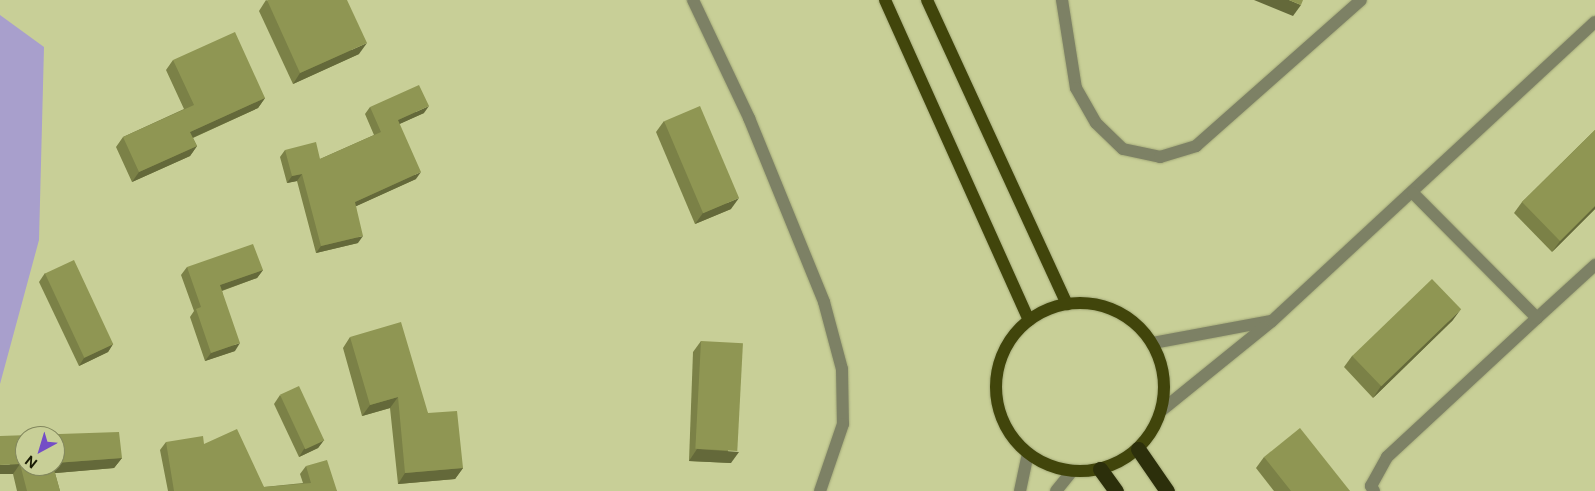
<!DOCTYPE html>
<style>
body{margin:0}
#map{position:relative;width:1595px;height:491px;overflow:hidden;background:#c8cf97;font-family:"Public Sans",sans-serif}
div>[style]{position:absolute}
.green>*{inset:0;background:#a89fcc}
.roads{filter:drop-shadow(0 0 1px #a5ab7a) drop-shadow(0 0 1px #a5ab7a)}
.minor>*{height:12px;margin:-6px;padding:0 6px;transform-origin:6px;border-radius:6px;background:#7d8165}
.major>*{height:12px;margin:-6px;padding:0 6px;transform-origin:6px;border-radius:6px;background:#41450b}
.major>.ring{margin:-6px;padding:0;box-sizing:content-box;background:none;border:12px solid #41450b;border-radius:50%}
.highway>*{height:15px;margin:-7.5px;padding:0 7.5px;transform-origin:7.5px;border-radius:7.5px;background:#2c2f0b}
.wall>*{inset:0;background:#7b8147}
.shaded-wall>*{inset:0;background:#64693a}
.building>*{inset:0;background:#8f9653;transform-origin:0 0}
span{translate:-50% -50%;white-space:nowrap;text-align:center;line-height:1.15;-webkit-text-stroke:4.5px #c8cf97;paint-order:stroke}
.north{position:absolute;left:15px;top:426px;width:50px;height:50px;box-sizing:border-box;background:#c8cf97;border:1px solid #82875d;border-radius:50%;rotate:219deg;font-size:14px;font-weight:700;line-height:20px;text-align:center;color:#191b05}
.north::after{content:'';display:block;margin:auto;width:18px;height:22px;background:#744dc6;clip-path:polygon(50% 0,100% 100%,50% 72%,0 100%)}
</style>
<div id="map">
<div class="green">
<i style="clip-path:polygon(0 15px,44px 47px,39px 240px,0 384px)"></i>
</div>
<div class="roads">
<div class="minor">
<i style="left:693px;top:0;width:131px;rotate:64.6deg"></i>
<i style="left:749px;top:118px;width:199px;rotate:67.8deg"></i>
<i style="left:824px;top:302px;width:69px;rotate:75deg"></i>
<i style="left:842px;top:369px;width:55px;rotate:89deg"></i>
<i style="left:843px;top:424px;width:71px;rotate:108.9deg"></i>
<i style="left:1062px;top:0;width:89px;rotate:81deg"></i>
<i style="left:1076px;top:88px;width:40px;rotate:60.3deg"></i>
<i style="left:1096px;top:123px;width:37px;rotate:44deg"></i>
<i style="left:1123px;top:149px;width:38px;rotate:12deg"></i>
<i style="left:1160px;top:157px;width:38px;rotate:-17deg"></i>
<i style="left:1196px;top:146px;width:220px;rotate:-41.5deg"></i>
<i style="left:1537px;top:318px;width:79px;rotate:-42.4deg"></i>
<i style="left:1153px;top:343px;width:119px;rotate:-10.6deg"></i>
<i style="left:1162px;top:410px;width:141px;rotate:-39deg"></i>
<i style="left:1272px;top:321px;width:440px;rotate:-42.8deg"></i>
<i style="left:1020px;top:491px;width:39px;rotate:-78deg"></i>
<i style="left:1056px;top:491px;width:26px;rotate:-51deg"></i>
<i style="left:1374px;top:491px;width:6px;rotate:-121deg"></i>
<i style="left:1371px;top:486px;width:33px;rotate:-61deg"></i>
<i style="left:1387px;top:457px;width:205px;rotate:-42.8deg"></i>
<i style="left:1537px;top:318px;width:176px;rotate:-134.8deg"></i>
</div>
<div class="major">
<i style="left:885px;top:0;width:351px;rotate:65.8deg"></i>
<i style="left:927px;top:0;width:335px;rotate:65.3deg"></i>
<i class="ring" style="left:996px;top:303px;width:156px;height:156px"></i>
</div>
<div class="highway">
<i style="left:1138px;top:449px;width:51px;rotate:55.4deg"></i>
<i style="left:1100px;top:469px;width:27px;rotate:54deg"></i>
</div>
</div>
<div class="wall">
<i style="clip-path:polygon(266px 0,359px 54px,293px 84px,259px 11px)"></i>
<i style="clip-path:polygon(173px 60px,265px 98px,258px 108px,193px 138px,197px 146px,190px 156px,132px 182px,116px 147px,123px 137px,184px 109px,166px 70px)"></i>
<i style="clip-path:polygon(370px 107px,424px 113px,399px 124px,416px 179px,356px 206px,358px 243px,316px 253px,297px 181px,287px 183px,280px 157px,285px 150px,320px 159px,374px 135px,365px 114px)"></i>
<i style="clip-path:polygon(664px 121px,731px 209px,695px 224px,656px 132px)"></i>
<i style="clip-path:polygon(1595px 130px,1595px 209px,1552px 252px,1514px 213px,1522px 202px)"></i>
<i style="clip-path:polygon(187px 267px,263px 270px,257px 278px,222px 291px,235px 351px,205px 361px,190px 317px,194px 311px,181px 275px)"></i>
<i style="clip-path:polygon(45px 273px,113px 344px,108px 352px,79px 366px,39px 282px)"></i>
<i style="clip-path:polygon(1453px 320px,1373px 398px,1344px 367px,1352px 356px)"></i>
<i style="clip-path:polygon(350px 337px,428px 413px,463px 468px,455px 479px,398px 484px,390px 408px,362px 416px,343px 348px)"></i>
<i style="clip-path:polygon(701px 341px,731px 463px,689px 461px,693px 352px)"></i>
<i style="clip-path:polygon(280px 395px,324px 440px,318px 448px,299px 457px,274px 404px)"></i>
<i style="clip-path:polygon(0 436px,122px 458px,114px 468px,55px 473px,60px 491px,17px 491px,13px 474px)"></i>
<i style="clip-path:polygon(166px 442px,204px 444px,264px 487px,303px 483px,300px 474px,306px 466px,337px 491px,168px 491px,160px 450px)"></i>
<i style="clip-path:polygon(1264px 457px,1350px 491px,1274px 491px,1256px 468px)"></i>
</div>
<div class="shaded-wall">
<i style="clip-path:polygon(1254px 0,1289px 0,1301px 5px,1293px 16px)"></i>
<i style="clip-path:polygon(367px 43px,359px 54px,293px 84px,300px 73px)"></i>
<i style="clip-path:polygon(265px 98px,258px 108px,183px 142px,190px 132px)"></i>
<i style="clip-path:polygon(429px 106px,424px 113px,393px 127px,398px 120px)"></i>
<i style="clip-path:polygon(197px 146px,190px 156px,132px 182px,139px 172px)"></i>
<i style="clip-path:polygon(421px 172px,416px 179px,350px 209px,355px 202px)"></i>
<i style="clip-path:polygon(302px 174px,297px 181px,287px 183px,292px 176px)"></i>
<i style="clip-path:polygon(739px 198px,731px 209px,695px 224px,703px 213px)"></i>
<i style="clip-path:polygon(1595px 206px,1595px 209px,1552px 252px,1560px 241px)"></i>
<i style="clip-path:polygon(363px 236px,358px 243px,316px 253px,321px 246px)"></i>
<i style="clip-path:polygon(263px 270px,257px 278px,215px 293px,220px 285px)"></i>
<i style="clip-path:polygon(1461px 309px,1453px 320px,1373px 398px,1381px 386px)"></i>
<i style="clip-path:polygon(240px 343px,235px 351px,205px 361px,211px 353px)"></i>
<i style="clip-path:polygon(113px 344px,108px 352px,79px 366px,84px 358px)"></i>
<i style="clip-path:polygon(398px 397px,390px 408px,362px 416px,370px 405px)"></i>
<i style="clip-path:polygon(324px 440px,318px 448px,299px 457px,304px 449px)"></i>
<i style="clip-path:polygon(697px 449px,739px 452px,731px 463px,689px 461px)"></i>
<i style="clip-path:polygon(122px 458px,114px 468px,45px 474px,51px 466px,55px 466px,55px 463px)"></i>
<i style="clip-path:polygon(20px 464px,13px 474px,0 474px,0 465px)"></i>
<i style="clip-path:polygon(463px 468px,455px 479px,398px 484px,405px 473px)"></i>
</div>
<div class="building">
<i style="clip-path:polygon(267px 0,347px 0,367px 43px,300px 73px)"></i>
<i style="clip-path:polygon(1289px 0,1303px 0,1301px 5px)"></i>
<i style="clip-path:polygon(235px 32px,265px 98px,190px 132px,197px 146px,139px 172px,123px 137px,194px 105px,173px 60px)"></i>
<i style="clip-path:polygon(419px 85px,429px 106px,398px 120px,421px 172px,355px 202px,363px 236px,321px 246px,302px 174px,292px 176px,285px 150px,316px 142px,320px 159px,381px 132px,370px 107px)"></i>
<i style="left:700px;top:106px;width:100px;height:39px;rotate:67deg"></i>
<i style="clip-path:polygon(1595px 130px,1595px 206px,1560px 241px,1522px 202px)"></i>
<i style="clip-path:polygon(253px 244px,263px 270px,220px 285px,240px 343px,211px 353px,196px 309px,201px 307px,187px 267px)"></i>
<i style="left:74px;top:260px;width:93px;height:32px;rotate:65deg"></i>
<i style="left:1432px;top:279px;width:42px;height:111px;rotate:46deg"></i>
<i style="clip-path:polygon(401px 322px,428px 413px,457px 411px,463px 468px,405px 473px,398px 397px,370px 405px,350px 337px)"></i>
<i style="left:701px;top:341px;width:42px;height:108px;rotate:3deg"></i>
<i style="left:299px;top:386px;width:60px;height:21px;rotate:65deg"></i>
<i style="clip-path:polygon(1300px 428px,1350px 491px,1291px 491px,1264px 457px)"></i>
<i style="clip-path:polygon(237px 429px,264px 487px,311px 483px,306px 466px,327px 460px,337px 491px,174px 491px,166px 442px,203px 436px,204px 444px)"></i>
<i style="clip-path:polygon(119px 432px,122px 458px,55px 463px,55px 436px,25px 436px,25px 466px,53px 466px,60px 491px,27px 491px,20px 464px,0 465px,0 436px)"></i>
</div>
<div class="north">N</div>
</div>
